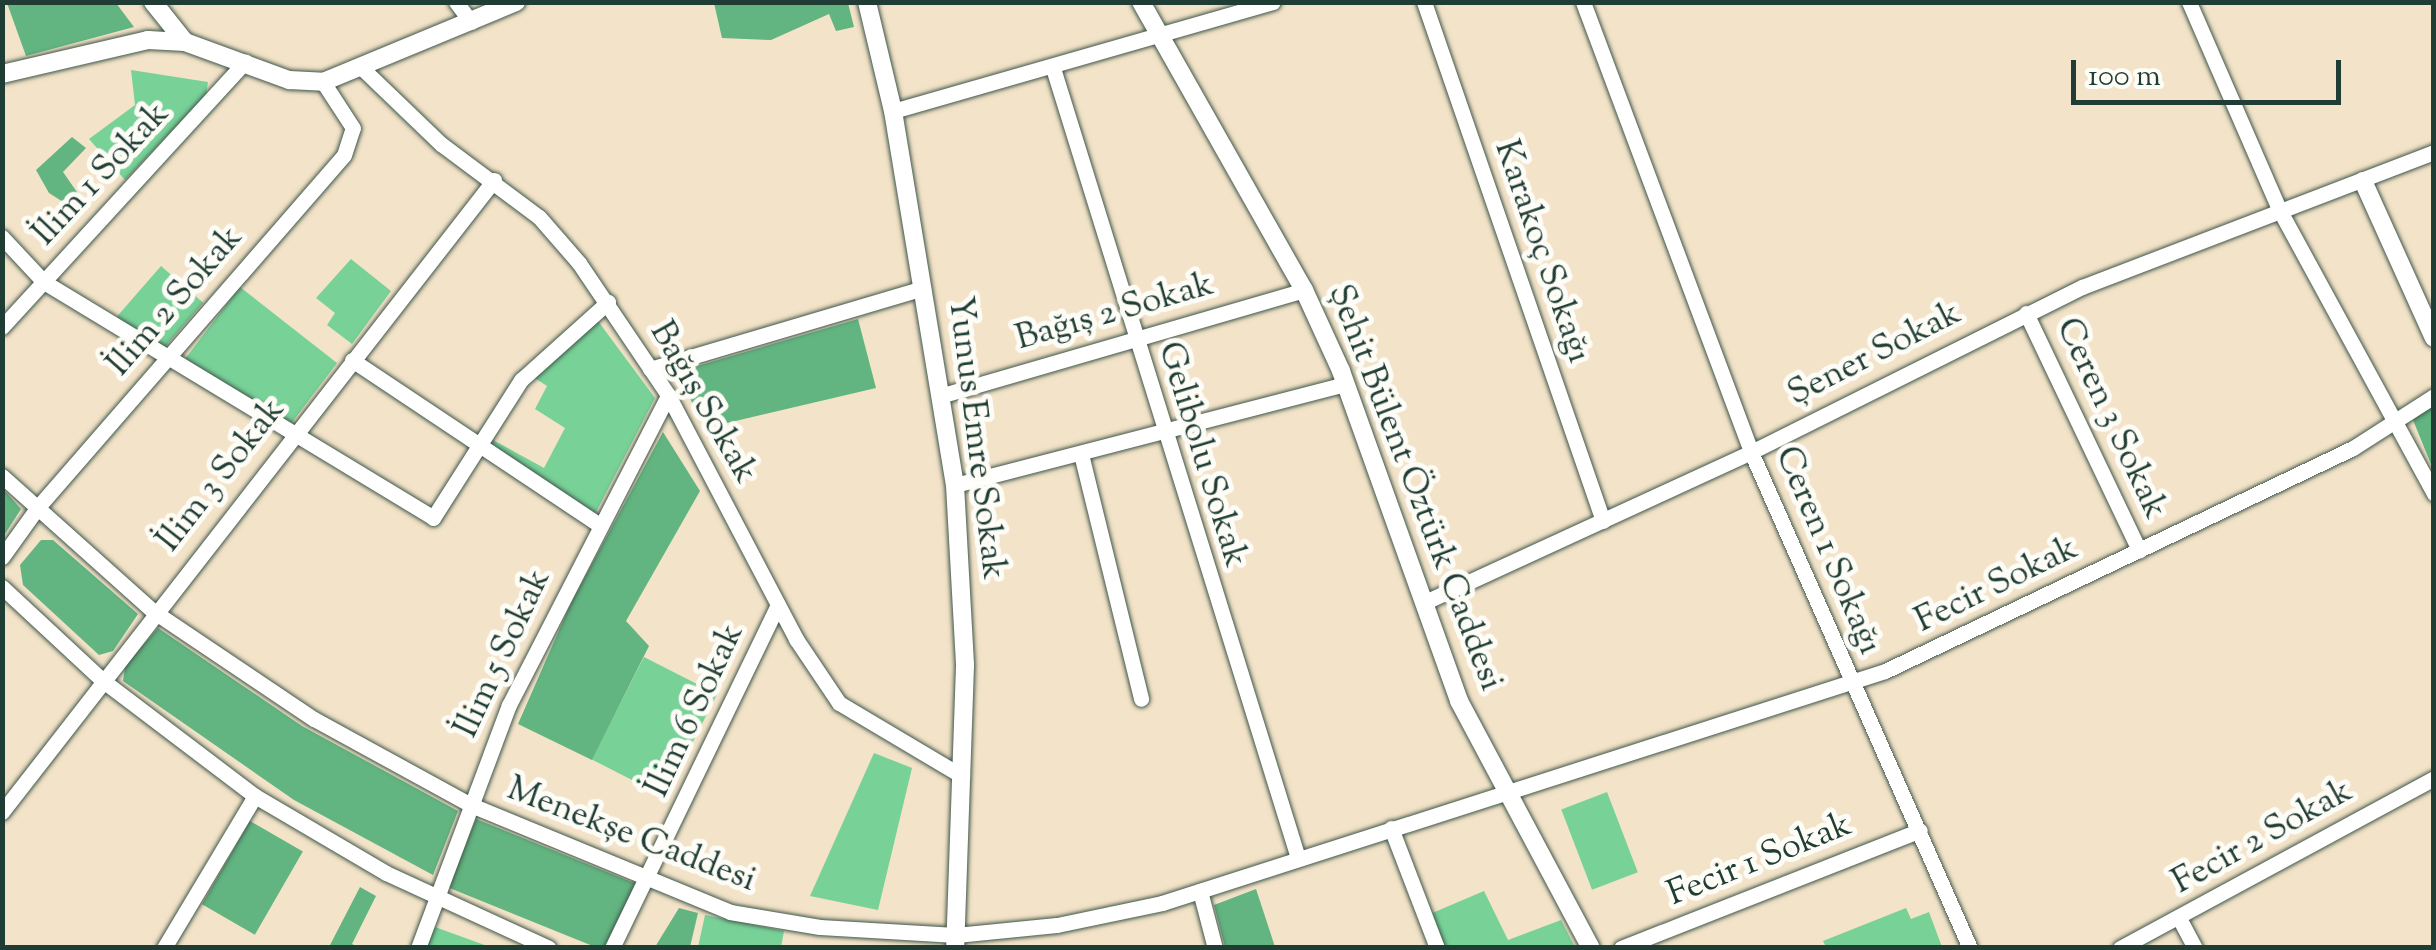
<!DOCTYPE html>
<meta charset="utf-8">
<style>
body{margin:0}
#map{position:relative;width:2436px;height:950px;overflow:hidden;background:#f3e3c8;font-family:"Sorts Mill Goudy",serif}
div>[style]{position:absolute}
.green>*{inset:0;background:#78d298;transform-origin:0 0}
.forest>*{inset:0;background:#62b480;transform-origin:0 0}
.roads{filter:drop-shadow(0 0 2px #3f564a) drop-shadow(0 0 2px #3f564a)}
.minor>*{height:15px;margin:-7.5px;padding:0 7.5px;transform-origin:7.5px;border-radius:7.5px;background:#fff}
.tertiary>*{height:18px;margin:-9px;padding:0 9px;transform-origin:9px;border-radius:9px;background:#fff}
span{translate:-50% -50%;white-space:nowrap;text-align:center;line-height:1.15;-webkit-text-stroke:10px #fdfcf7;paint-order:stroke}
.street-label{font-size:35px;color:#1f3d34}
.frame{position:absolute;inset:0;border:5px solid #1f3d34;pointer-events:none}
.scale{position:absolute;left:2071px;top:60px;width:270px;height:45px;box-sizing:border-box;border:5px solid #1f3d34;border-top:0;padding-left:12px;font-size:30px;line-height:35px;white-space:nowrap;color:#1f3d34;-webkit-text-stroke:8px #fdfcf7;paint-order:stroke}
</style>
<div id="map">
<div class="green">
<i style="clip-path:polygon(131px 70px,208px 82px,206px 95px,125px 180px,89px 139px,135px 105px)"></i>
<i style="clip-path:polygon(351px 259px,391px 291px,352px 344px,327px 325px,335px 313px,316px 298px)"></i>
<i style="left:161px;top:266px;width:56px;height:67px;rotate:41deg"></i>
<i style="clip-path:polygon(240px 287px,337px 363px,290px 425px,185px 359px)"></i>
<i style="clip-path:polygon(598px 321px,655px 398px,594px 516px,486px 450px,493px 440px,544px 468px,565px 428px,535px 409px,547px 386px,533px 377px)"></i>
<i style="left:644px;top:657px;width:82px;height:115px;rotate:27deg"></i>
<i style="clip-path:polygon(874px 753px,912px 768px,878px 910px,810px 896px)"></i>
<i style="left:1607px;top:792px;width:86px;height:49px;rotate:69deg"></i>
<i style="clip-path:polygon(1484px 891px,1508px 940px,1561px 920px,1575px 947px,1444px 947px,1430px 914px)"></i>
<i style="clip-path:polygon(1906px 908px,1911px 919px,1929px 912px,1942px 947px,1826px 947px,1823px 941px)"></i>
<i style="clip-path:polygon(705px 915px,784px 931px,781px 947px,698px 947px)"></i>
<i style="clip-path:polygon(435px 927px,490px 947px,426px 948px)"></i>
</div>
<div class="forest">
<i style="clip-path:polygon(7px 3px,116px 3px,134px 27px,26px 56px)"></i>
<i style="clip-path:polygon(714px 3px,848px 3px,854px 27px,836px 31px,829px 14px,771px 40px,722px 38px)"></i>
<i style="clip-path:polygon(72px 137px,86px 148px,63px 172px,86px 205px,79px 212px,49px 193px,36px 170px)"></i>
<i style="clip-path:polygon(858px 319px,876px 388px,706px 428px,682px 384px,687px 369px)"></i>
<i style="clip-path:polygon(2433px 405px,2433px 469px,2413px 420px)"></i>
<i style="clip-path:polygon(663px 432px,700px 491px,626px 621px,649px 646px,592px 760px,518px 724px,571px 603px)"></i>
<i style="clip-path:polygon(3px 489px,21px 509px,3px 537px)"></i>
<i style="clip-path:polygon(41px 540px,53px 540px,138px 614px,113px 651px,99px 655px,23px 585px,20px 565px)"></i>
<i style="clip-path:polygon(158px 628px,302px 726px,458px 811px,433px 875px,294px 800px,123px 681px,125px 666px)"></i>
<i style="left:476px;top:819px;width:172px;height:74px;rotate:22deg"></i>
<i style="left:250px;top:821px;width:61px;height:96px;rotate:30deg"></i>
<i style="clip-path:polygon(360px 887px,376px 896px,352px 944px,358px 947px,329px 947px)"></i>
<i style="clip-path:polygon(1256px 889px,1275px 947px,1225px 947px,1214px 905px)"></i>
<i style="clip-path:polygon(679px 908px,698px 913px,690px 947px,655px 947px)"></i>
</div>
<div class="roads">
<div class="minor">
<i style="left:456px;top:2px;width:25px;rotate:53deg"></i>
<i style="left:1424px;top:2px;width:549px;rotate:70.97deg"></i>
<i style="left:1583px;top:2px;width:480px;rotate:69.5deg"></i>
<i style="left:1751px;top:452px;width:542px;rotate:66.18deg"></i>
<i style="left:2189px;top:2px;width:228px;rotate:66.5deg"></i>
<i style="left:2280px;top:211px;width:322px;rotate:61.4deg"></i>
<i style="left:1053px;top:68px;width:827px;rotate:72.77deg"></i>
<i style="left:364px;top:70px;width:107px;rotate:43.9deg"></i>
<i style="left:441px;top:144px;width:122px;rotate:36.7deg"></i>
<i style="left:539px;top:217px;width:61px;rotate:49deg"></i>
<i style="left:579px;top:263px;width:159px;rotate:56deg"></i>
<i style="left:668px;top:395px;width:276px;rotate:62.3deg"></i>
<i style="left:796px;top:639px;width:77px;rotate:56.1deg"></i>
<i style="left:839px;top:703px;width:143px;rotate:30.7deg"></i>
<i style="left:893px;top:111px;width:395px;rotate:-16deg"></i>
<i style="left:2px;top:237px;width:62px;rotate:47deg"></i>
<i style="left:44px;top:282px;width:455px;rotate:31.2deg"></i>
<i style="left:433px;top:518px;width:164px;rotate:-57.5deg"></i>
<i style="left:521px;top:380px;width:117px;rotate:-41.9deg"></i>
<i style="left:2026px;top:313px;width:263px;rotate:64.5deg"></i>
<i style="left:2px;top:327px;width:360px;rotate:-47.5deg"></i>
<i style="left:352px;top:360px;width:297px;rotate:33.7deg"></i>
<i style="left:650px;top:369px;width:285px;rotate:-16.5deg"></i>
<i style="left:943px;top:395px;width:376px;rotate:-16.2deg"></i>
<i style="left:1081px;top:454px;width:252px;rotate:76.2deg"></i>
<i style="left:2px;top:476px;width:203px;rotate:41.8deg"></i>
<i style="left:153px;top:611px;width:194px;rotate:33.9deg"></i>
<i style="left:314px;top:719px;width:179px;rotate:28.7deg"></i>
<i style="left:471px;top:805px;width:280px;rotate:22.4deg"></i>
<i style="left:730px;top:912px;width:91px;rotate:9.5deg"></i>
<i style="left:820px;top:927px;width:136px;rotate:3.4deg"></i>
<i style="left:956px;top:935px;width:101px;rotate:-5.7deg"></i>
<i style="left:1057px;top:925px;width:107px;rotate:-11.8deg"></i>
<i style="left:1162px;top:903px;width:759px;rotate:-17.79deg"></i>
<i style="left:1885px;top:671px;width:518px;rotate:-25.48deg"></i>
<i style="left:2353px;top:448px;width:96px;rotate:-32.7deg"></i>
<i style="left:955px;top:485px;width:403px;rotate:-14.5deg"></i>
<i style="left:2px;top:557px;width:62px;rotate:-54.2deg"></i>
<i style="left:38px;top:507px;width:466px;rotate:-49deg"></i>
<i style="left:344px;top:155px;width:28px;rotate:-72deg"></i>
<i style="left:353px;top:128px;width:55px;rotate:-123.1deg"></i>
<i style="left:2px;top:587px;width:137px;rotate:42.9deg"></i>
<i style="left:102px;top:680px;width:192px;rotate:37.2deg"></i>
<i style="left:255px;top:796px;width:152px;rotate:30.4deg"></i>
<i style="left:386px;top:873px;width:179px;rotate:24.7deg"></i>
<i style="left:1423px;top:603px;width:361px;rotate:-24.7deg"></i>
<i style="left:1751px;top:452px;width:370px;rotate:-26.5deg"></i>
<i style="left:2082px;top:287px;width:377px;rotate:-21deg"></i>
<i style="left:2px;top:812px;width:801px;rotate:-52.1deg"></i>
<i style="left:1391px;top:828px;width:129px;rotate:69deg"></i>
<i style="left:1200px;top:891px;width:59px;rotate:75.3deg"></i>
<i style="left:2179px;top:918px;width:34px;rotate:62deg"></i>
<i style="left:164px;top:948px;width:177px;rotate:-59.1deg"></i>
<i style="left:418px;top:948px;width:259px;rotate:-69.5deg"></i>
<i style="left:509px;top:705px;width:348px;rotate:-62.8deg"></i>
<i style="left:612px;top:948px;width:381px;rotate:-64.2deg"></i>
<i style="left:1621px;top:948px;width:321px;rotate:-21.5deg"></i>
<i style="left:2120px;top:948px;width:357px;rotate:-28.4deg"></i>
</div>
<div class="tertiary">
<i style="left:153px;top:2px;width:51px;rotate:51.3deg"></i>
<i style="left:867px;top:2px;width:112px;rotate:76.6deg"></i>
<i style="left:893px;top:111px;width:379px;rotate:80.6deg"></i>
<i style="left:955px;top:485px;width:181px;rotate:86.8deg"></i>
<i style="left:965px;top:666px;width:282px;rotate:92deg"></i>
<i style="left:1141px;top:2px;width:331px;rotate:60.5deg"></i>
<i style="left:1304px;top:290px;width:89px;rotate:65.4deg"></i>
<i style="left:1341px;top:371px;width:350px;rotate:70.3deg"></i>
<i style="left:1459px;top:701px;width:280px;rotate:61.9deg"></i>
<i style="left:2px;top:74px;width:150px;rotate:-13.1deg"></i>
<i style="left:148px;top:40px;width:37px;rotate:3deg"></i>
<i style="left:185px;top:42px;width:111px;rotate:20.1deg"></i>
<i style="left:289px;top:80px;width:34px;rotate:3deg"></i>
<i style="left:323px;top:82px;width:209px;rotate:-22.5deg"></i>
<i style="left:2363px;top:181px;width:172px;rotate:65.7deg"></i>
</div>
</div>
<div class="street-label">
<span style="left:102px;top:175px;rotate:-47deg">İlim 1 Sokak</span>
<span style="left:1541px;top:252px;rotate:71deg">Karakoç Sokağı</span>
<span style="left:176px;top:302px;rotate:-49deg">İlim 2 Sokak</span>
<span style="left:1115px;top:313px;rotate:-16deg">Bağış 2 Sokak</span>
<span style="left:1875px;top:355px;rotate:-27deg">Şener Sokak</span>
<span style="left:702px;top:403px;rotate:60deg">Bağış Sokak</span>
<span style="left:2110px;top:419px;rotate:65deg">Ceren 3 Sokak</span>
<span style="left:975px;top:438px;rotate:83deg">Yunus Emre Sokak</span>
<span style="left:1201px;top:455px;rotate:73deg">Gelibolu Sokak</span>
<span style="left:222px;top:476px;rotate:-52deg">İlim 3 Sokak</span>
<span style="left:1414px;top:488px;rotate:69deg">Şehit Bülent Öztürk Caddesi</span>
<span style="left:1827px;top:551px;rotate:67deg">Ceren 1 Sokağı</span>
<span style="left:1997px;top:586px;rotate:-26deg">Fecir Sokak</span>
<span style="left:504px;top:654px;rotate:-65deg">İlim 5 Sokak</span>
<span style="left:696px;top:711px;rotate:-65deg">İlim 6 Sokak</span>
<span style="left:631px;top:836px;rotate:21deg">Menekşe Caddesi</span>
<span style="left:2263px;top:838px;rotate:-29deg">Fecir 2 Sokak</span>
<span style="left:1760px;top:861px;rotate:-22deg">Fecir 1 Sokak</span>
</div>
<div class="frame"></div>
<div class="scale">100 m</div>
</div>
